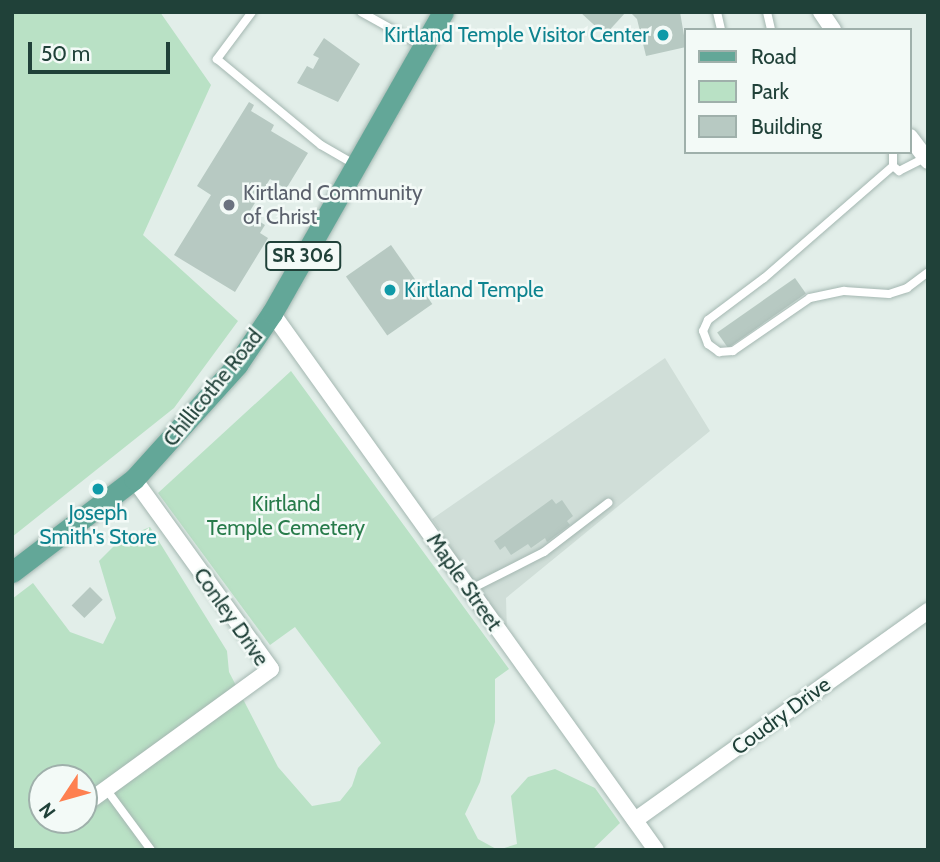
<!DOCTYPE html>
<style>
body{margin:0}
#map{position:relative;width:940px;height:862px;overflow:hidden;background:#e2eee9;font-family:Cabin,sans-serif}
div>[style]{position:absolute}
.built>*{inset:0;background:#d0ded8}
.green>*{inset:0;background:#b9e1c5}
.building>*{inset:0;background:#b7c9c2;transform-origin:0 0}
.roads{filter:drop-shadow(0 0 2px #a4b7b1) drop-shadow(0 0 2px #a4b7b1)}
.service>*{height:8px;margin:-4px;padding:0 4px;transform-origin:4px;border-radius:4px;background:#fff}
.minor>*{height:16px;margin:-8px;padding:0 8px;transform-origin:8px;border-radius:8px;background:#fff}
.primary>*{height:21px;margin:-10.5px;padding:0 10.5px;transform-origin:10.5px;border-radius:10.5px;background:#63a798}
.dots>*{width:19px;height:19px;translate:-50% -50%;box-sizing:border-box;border:4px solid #f3faf7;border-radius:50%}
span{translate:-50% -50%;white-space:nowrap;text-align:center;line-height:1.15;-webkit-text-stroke:5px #f3faf7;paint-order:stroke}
.shield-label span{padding:2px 5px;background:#f3faf7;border:2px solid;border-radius:5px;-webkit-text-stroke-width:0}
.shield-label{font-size:19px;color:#204139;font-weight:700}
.culture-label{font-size:21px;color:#0d838f}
.right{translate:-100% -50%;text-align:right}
.left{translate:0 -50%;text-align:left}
.worship-label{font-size:21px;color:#5b616d}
.street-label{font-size:21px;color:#204139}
.park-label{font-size:21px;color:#277b4a}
.frame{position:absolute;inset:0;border:14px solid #204139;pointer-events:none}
.legend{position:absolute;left:684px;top:28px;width:228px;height:126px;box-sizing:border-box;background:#f3faf7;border:2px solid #9fb0ab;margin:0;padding:9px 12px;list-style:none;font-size:21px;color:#204139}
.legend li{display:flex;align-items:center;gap:14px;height:35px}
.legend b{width:35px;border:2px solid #9fb0ab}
.north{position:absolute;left:28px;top:764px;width:70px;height:70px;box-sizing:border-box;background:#f3faf7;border:2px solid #9fb0ab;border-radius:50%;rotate:234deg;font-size:19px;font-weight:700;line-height:28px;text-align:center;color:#204139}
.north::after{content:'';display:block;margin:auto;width:24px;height:32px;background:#fe8050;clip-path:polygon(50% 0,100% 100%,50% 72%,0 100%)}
.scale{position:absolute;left:28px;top:42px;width:142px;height:32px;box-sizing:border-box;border:4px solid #204139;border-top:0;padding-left:9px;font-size:21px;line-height:24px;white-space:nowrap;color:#204139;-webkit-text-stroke:5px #f3faf7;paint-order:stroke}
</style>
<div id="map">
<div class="built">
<i style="clip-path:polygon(665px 358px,710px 431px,506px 598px,507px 634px,432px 519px)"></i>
</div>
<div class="green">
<i style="clip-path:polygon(12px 12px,160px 12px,211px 85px,143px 235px,238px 321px,174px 408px,12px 537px)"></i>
<i style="clip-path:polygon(evenodd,291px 371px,509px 669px,495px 679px,495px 722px,480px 782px,465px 814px,478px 839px,498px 850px,12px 850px,12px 599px,33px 583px,70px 632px,103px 644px,116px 618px,99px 561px,121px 539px,150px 527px,227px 651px,229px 672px,278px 767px,312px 806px,340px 801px,352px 786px,358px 768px,381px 743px,295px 627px,270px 645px,158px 493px,291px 371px,42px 778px,84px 778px,84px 820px,42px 820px,42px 778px)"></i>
<i style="clip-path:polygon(555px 769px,595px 788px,620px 823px,592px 850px,498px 850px,517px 844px,511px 796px,528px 777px)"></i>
</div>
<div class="building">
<i style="clip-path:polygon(580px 12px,626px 12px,605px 35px)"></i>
<i style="clip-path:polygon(630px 12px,680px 12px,686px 47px,646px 56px,637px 19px)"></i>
<i style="clip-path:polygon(324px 38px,360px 64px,338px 102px,297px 83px,307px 66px,313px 69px,319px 58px,313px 55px)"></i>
<i style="clip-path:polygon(249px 102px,254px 105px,251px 111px,274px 125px,271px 131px,308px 153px,286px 189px,270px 179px,248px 214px,265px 225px,260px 233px,268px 238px,235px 292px,174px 255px,211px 195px,197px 186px)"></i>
<i style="left:391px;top:245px;width:72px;height:55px;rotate:55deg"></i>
<i style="left:795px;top:278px;width:19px;height:95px;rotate:55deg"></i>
<i style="clip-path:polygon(552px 499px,556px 504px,562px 500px,573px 516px,567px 521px,570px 525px,547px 542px,545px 538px,531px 548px,528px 544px,511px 555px,505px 546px,500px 550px,494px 541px)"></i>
<i style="left:90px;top:587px;width:18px;height:26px;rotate:45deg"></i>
</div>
<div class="roads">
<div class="service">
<i style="left:252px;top:12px;width:59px;rotate:126.7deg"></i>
<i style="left:217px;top:59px;width:135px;rotate:39.6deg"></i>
<i style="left:321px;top:145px;width:38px;rotate:30deg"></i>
<i style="left:361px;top:12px;width:70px;rotate:29.1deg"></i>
<i style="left:717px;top:12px;width:18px;rotate:77deg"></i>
<i style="left:767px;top:12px;width:18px;rotate:77deg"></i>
<i style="left:893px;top:152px;width:14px;rotate:90deg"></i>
<i style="left:893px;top:166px;width:8px;rotate:40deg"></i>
<i style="left:899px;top:171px;width:29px;rotate:-27deg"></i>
<i style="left:893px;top:166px;width:171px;rotate:139deg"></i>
<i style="left:764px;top:278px;width:70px;rotate:143.1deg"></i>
<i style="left:708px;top:320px;width:12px;rotate:114deg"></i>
<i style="left:703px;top:331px;width:14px;rotate:69deg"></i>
<i style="left:708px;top:344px;width:14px;rotate:36deg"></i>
<i style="left:719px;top:352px;width:14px;rotate:-4deg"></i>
<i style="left:733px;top:351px;width:93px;rotate:-34.5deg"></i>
<i style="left:810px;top:298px;width:35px;rotate:-12deg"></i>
<i style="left:844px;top:291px;width:45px;rotate:3.8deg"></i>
<i style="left:889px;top:294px;width:19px;rotate:-18deg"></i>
<i style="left:907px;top:288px;width:26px;rotate:-37deg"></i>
<i style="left:469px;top:590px;width:84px;rotate:-26.9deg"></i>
<i style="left:544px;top:552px;width:81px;rotate:-37.4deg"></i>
<i style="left:106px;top:789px;width:76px;rotate:53.6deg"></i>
</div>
<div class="minor">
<i style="left:821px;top:12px;width:22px;rotate:56deg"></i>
<i style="left:910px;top:137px;width:30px;rotate:53deg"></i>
<i style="left:272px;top:313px;width:660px;rotate:54.43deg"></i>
<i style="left:84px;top:805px;width:231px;rotate:-36deg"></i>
<i style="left:271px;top:669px;width:234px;rotate:-125.8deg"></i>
<i style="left:635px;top:820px;width:360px;rotate:-35.5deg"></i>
</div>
<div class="primary">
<i style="left:12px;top:572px;width:153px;rotate:-37.3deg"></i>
<i style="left:134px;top:479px;width:154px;rotate:-47.9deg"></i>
<i style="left:237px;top:365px;width:63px;rotate:-56.1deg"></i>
<i style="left:272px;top:313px;width:346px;rotate:-60.4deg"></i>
</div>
</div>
<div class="dots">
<i style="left:663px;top:35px;background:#0f9aa8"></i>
<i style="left:229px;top:205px;background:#6b7280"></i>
<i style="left:390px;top:290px;background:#0f9aa8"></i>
<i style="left:98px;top:489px;background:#0f9aa8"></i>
</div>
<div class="shield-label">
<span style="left:303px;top:256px">SR 306</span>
</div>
<div class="culture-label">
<span class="right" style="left:649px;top:35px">Kirtland Temple Visitor Center</span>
<span class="left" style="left:404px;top:290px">Kirtland Temple</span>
<span style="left:98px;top:525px">Joseph<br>Smith's Store</span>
</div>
<div class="worship-label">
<span class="left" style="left:243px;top:205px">Kirtland Community<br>of Christ</span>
</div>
<div class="street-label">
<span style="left:213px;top:388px;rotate:-51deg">Chillicothe Road</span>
<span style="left:464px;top:582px;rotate:55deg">Maple Street</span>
<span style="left:231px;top:617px;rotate:55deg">Conley Drive</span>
<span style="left:781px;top:716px;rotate:-36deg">Coudry Drive</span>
</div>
<div class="park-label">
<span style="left:286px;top:516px">Kirtland<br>Temple Cemetery</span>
</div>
<div class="frame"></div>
<ul class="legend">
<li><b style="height:9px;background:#63a798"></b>Road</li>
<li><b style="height:19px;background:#b9e1c5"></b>Park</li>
<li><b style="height:19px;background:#b7c9c2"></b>Building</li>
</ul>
<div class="north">N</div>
<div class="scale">50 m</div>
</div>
